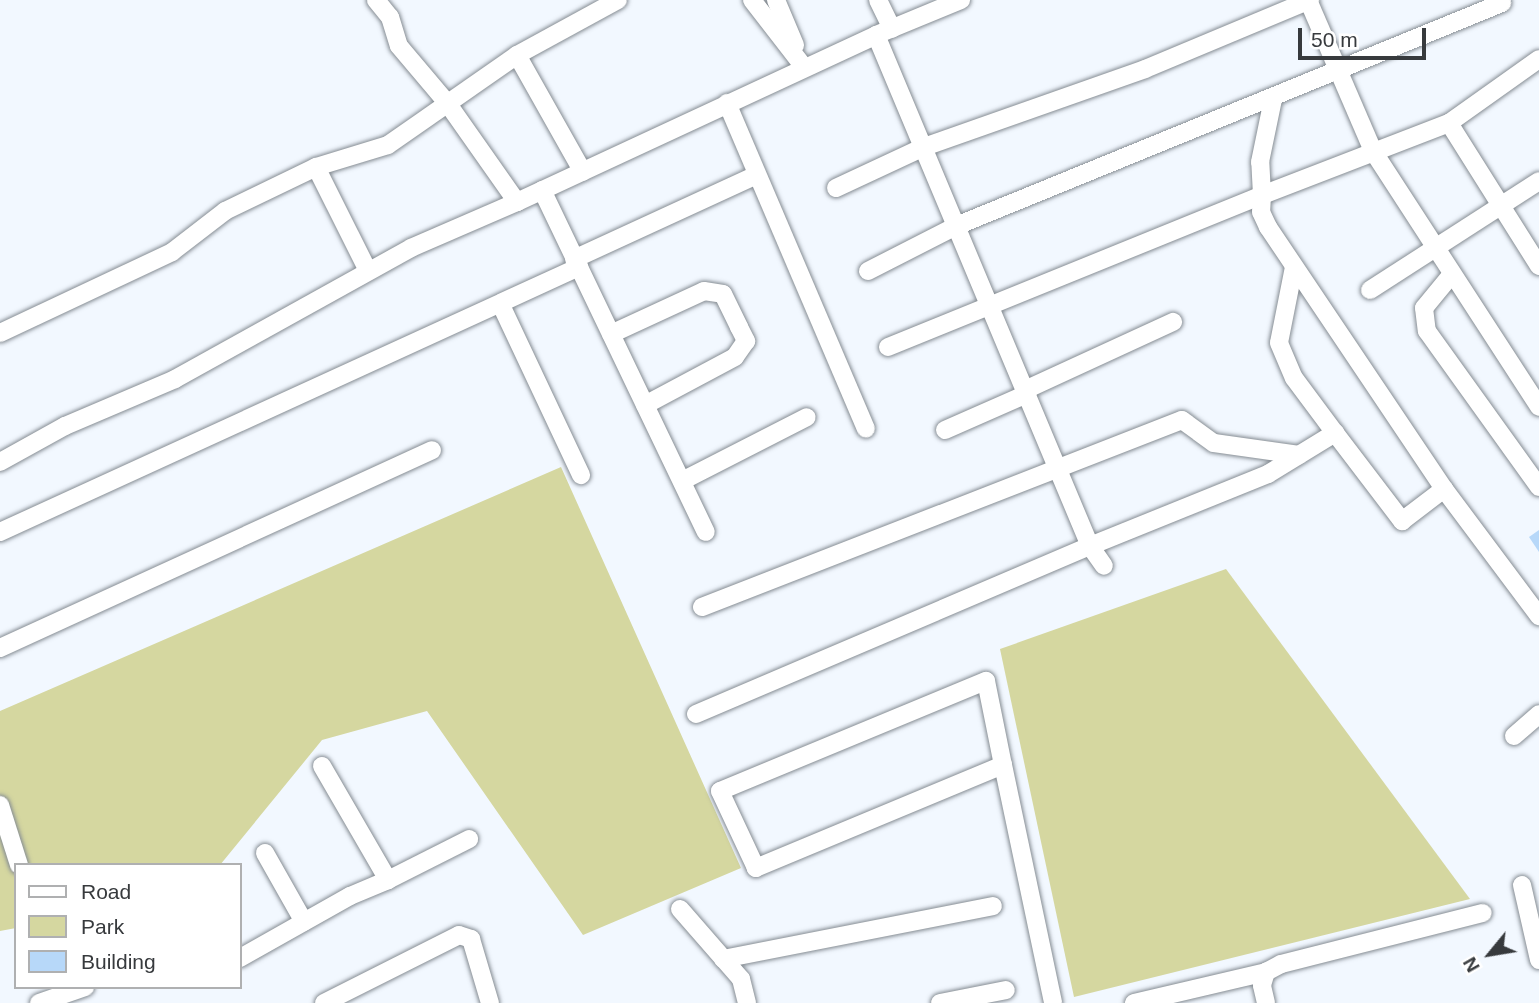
<!DOCTYPE html>
<style>
body{margin:0}
#map{position:relative;width:1539px;height:1003px;overflow:hidden;background:#f2f8ff;font-family:Arial,sans-serif}
div>[style]{position:absolute}
.green>*{inset:0;background:#d5d7a0}
.building>*{inset:0;background:#b7d8f9}
.roads{filter:drop-shadow(0 0 2px #858c93) drop-shadow(0 0 2px #858c93)}
.minor>*{height:18px;margin:-9px;padding:0 9px;transform-origin:9px;border-radius:9px;background:#fff}
span{translate:-50% -50%;white-space:nowrap;text-align:center;line-height:1.15;-webkit-text-stroke:5px #fff;paint-order:stroke}
.legend{position:absolute;left:14px;top:863px;width:228px;height:126px;box-sizing:border-box;background:#fff;border:2px solid #afb0b1;margin:0;padding:9px 12px;list-style:none;font-size:21px;color:#373a3d}
.legend li{display:flex;align-items:center;gap:14px;height:35px}
.legend b{width:35px;border:2px solid #afb0b1}
.north{position:absolute;left:1455px;top:919px;width:70px;height:70px;-webkit-text-stroke:5px #fff;paint-order:stroke;rotate:240deg;font-size:19px;font-weight:700;line-height:28px;text-align:center;color:#373a3d}
.north::after{content:'';display:block;margin:auto;width:24px;height:32px;background:#373a3d;clip-path:polygon(50% 0,100% 100%,50% 72%,0 100%)}
.scale{position:absolute;left:1298px;top:28px;width:128px;height:32px;box-sizing:border-box;border:4px solid #373a3d;border-top:0;padding-left:9px;font-size:21px;line-height:24px;white-space:nowrap;color:#373a3d;-webkit-text-stroke:5px #fff;paint-order:stroke}
</style>
<div id="map">
<div class="green">
<i style="clip-path:polygon(561px 467px,741px 868px,583px 935px,427px 711px,322px 740px,220px 865px,16px 865px,16px 928px,0 931px,0 711px)"></i>
<i style="clip-path:polygon(1226px 569px,1470px 899px,1074px 997px,1000px 649px)"></i>
</div>
<div class="building">
<i style="clip-path:polygon(1539px 530px,1539px 552px,1529px 537px)"></i>
</div>
<div class="roads">
<div class="minor">
<i style="left:376px;top:0;width:22px;rotate:51deg"></i>
<i style="left:390px;top:17px;width:30px;rotate:73deg"></i>
<i style="left:399px;top:46px;width:76px;rotate:49.8deg"></i>
<i style="left:448px;top:104px;width:120px;rotate:54.9deg"></i>
<i style="left:517px;top:202px;width:396px;rotate:-24.9deg"></i>
<i style="left:876px;top:35px;width:554px;rotate:67.28deg"></i>
<i style="left:1090px;top:546px;width:192px;rotate:-22deg"></i>
<i style="left:1268px;top:474px;width:79px;rotate:-31.5deg"></i>
<i style="left:1335px;top:433px;width:111px;rotate:52.7deg"></i>
<i style="left:1402px;top:521px;width:53px;rotate:-37.3deg"></i>
<i style="left:752px;top:0;width:85px;rotate:52.2deg"></i>
<i style="left:776px;top:0;width:49px;rotate:67.1deg"></i>
<i style="left:878px;top:0;width:32px;rotate:64deg"></i>
<i style="left:1308px;top:0;width:164px;rotate:66.7deg"></i>
<i style="left:1373px;top:151px;width:305px;rotate:57deg"></i>
<i style="left:876px;top:35px;width:92px;rotate:-22.4deg"></i>
<i style="left:517px;top:55px;width:134px;rotate:60.6deg"></i>
<i style="left:727px;top:103px;width:354px;rotate:66.9deg"></i>
<i style="left:1449px;top:123px;width:110px;rotate:-35.4deg"></i>
<i style="left:316px;top:167px;width:116px;rotate:63.4deg"></i>
<i style="left:836px;top:188px;width:97px;rotate:-25deg"></i>
<i style="left:924px;top:147px;width:234px;rotate:-19.4deg"></i>
<i style="left:1145px;top:69px;width:179px;rotate:-22.7deg"></i>
<i style="left:542px;top:190px;width:379px;rotate:64.4deg"></i>
<i style="left:574px;top:259px;width:201px;rotate:-24.7deg"></i>
<i style="left:1539px;top:266px;width:169px;rotate:-122.2deg"></i>
<i style="left:1449px;top:123px;width:200px;rotate:158.9deg"></i>
<i style="left:1262px;top:195px;width:17px;rotate:93deg"></i>
<i style="left:1261px;top:212px;width:17px;rotate:65deg"></i>
<i style="left:1268px;top:227px;width:316px;rotate:56.1deg"></i>
<i style="left:1444px;top:489px;width:159px;rotate:53.2deg"></i>
<i style="left:1294px;top:267px;width:77px;rotate:101.2deg"></i>
<i style="left:1279px;top:343px;width:38px;rotate:67deg"></i>
<i style="left:1294px;top:378px;width:69px;rotate:53.3deg"></i>
<i style="left:868px;top:271px;width:99px;rotate:-27.1deg"></i>
<i style="left:956px;top:226px;width:590px;rotate:-22.22deg"></i>
<i style="left:1452px;top:274px;width:44px;rotate:129.5deg"></i>
<i style="left:1424px;top:308px;width:23px;rotate:83deg"></i>
<i style="left:1427px;top:331px;width:192px;rotate:54.3deg"></i>
<i style="left:1370px;top:290px;width:201px;rotate:-32.8deg"></i>
<i style="left:501px;top:305px;width:188px;rotate:64.8deg"></i>
<i style="left:0;top:333px;width:190px;rotate:-25.2deg"></i>
<i style="left:172px;top:252px;width:67px;rotate:-37.7deg"></i>
<i style="left:225px;top:211px;width:101px;rotate:-25.8deg"></i>
<i style="left:316px;top:167px;width:75px;rotate:-17deg"></i>
<i style="left:388px;top:145px;width:157px;rotate:-34.9deg"></i>
<i style="left:517px;top:55px;width:115px;rotate:-28.6deg"></i>
<i style="left:611px;top:334px;width:102px;rotate:-24.8deg"></i>
<i style="left:704px;top:291px;width:19px;rotate:9deg"></i>
<i style="left:723px;top:294px;width:37px;rotate:64deg"></i>
<i style="left:739px;top:327px;width:16px;rotate:63deg"></i>
<i style="left:746px;top:341px;width:19px;rotate:125deg"></i>
<i style="left:735px;top:357px;width:102px;rotate:151.9deg"></i>
<i style="left:888px;top:347px;width:404px;rotate:-22.1deg"></i>
<i style="left:1262px;top:195px;width:33px;rotate:-93deg"></i>
<i style="left:1260px;top:162px;width:64px;rotate:-78.3deg"></i>
<i style="left:1025px;top:390px;width:163px;rotate:-24.7deg"></i>
<i style="left:945px;top:430px;width:90px;rotate:-23.7deg"></i>
<i style="left:0;top:462px;width:74px;rotate:-29deg"></i>
<i style="left:65px;top:426px;width:120px;rotate:-23.1deg"></i>
<i style="left:175px;top:379px;width:270px;rotate:-29deg"></i>
<i style="left:411px;top:248px;width:116px;rotate:-23.5deg"></i>
<i style="left:682px;top:481px;width:140px;rotate:-27.1deg"></i>
<i style="left:0;top:532px;width:637px;rotate:-24.59deg"></i>
<i style="left:702px;top:607px;width:515px;rotate:-21.29deg"></i>
<i style="left:1182px;top:420px;width:39px;rotate:36deg"></i>
<i style="left:1214px;top:443px;width:86px;rotate:8deg"></i>
<i style="left:0;top:648px;width:475px;rotate:-24.6deg"></i>
<i style="left:696px;top:714px;width:428px;rotate:-23.1deg"></i>
<i style="left:1090px;top:546px;width:24px;rotate:55deg"></i>
<i style="left:1514px;top:736px;width:33px;rotate:-41deg"></i>
<i style="left:1003px;top:765px;width:268px;rotate:157.4deg"></i>
<i style="left:756px;top:868px;width:85px;rotate:-115.1deg"></i>
<i style="left:720px;top:791px;width:288px;rotate:-22.5deg"></i>
<i style="left:986px;top:681px;width:86px;rotate:78.6deg"></i>
<i style="left:1003px;top:765px;width:243px;rotate:78.1deg"></i>
<i style="left:322px;top:766px;width:132px;rotate:59.9deg"></i>
<i style="left:388px;top:880px;width:91px;rotate:-26.8deg"></i>
<i style="left:0;top:805px;width:63px;rotate:72.4deg"></i>
<i style="left:265px;top:853px;width:79px;rotate:60.5deg"></i>
<i style="left:1522px;top:885px;width:77px;rotate:77.2deg"></i>
<i style="left:680px;top:909px;width:93px;rotate:48.9deg"></i>
<i style="left:741px;top:979px;width:25px;rotate:76deg"></i>
<i style="left:240px;top:958px;width:126px;rotate:-29.4deg"></i>
<i style="left:350px;top:896px;width:41px;rotate:-22.8deg"></i>
<i style="left:723px;top:959px;width:275px;rotate:-11.1deg"></i>
<i style="left:39px;top:1003px;width:49px;rotate:-19.2deg"></i>
<i style="left:324px;top:1003px;width:151px;rotate:-26.7deg"></i>
<i style="left:459px;top:935px;width:13px;rotate:18deg"></i>
<i style="left:471px;top:939px;width:67px;rotate:73.5deg"></i>
<i style="left:940px;top:1003px;width:67px;rotate:-11.1deg"></i>
<i style="left:1134px;top:1003px;width:136px;rotate:-13.2deg"></i>
<i style="left:1266px;top:1003px;width:18px;rotate:-103deg"></i>
<i style="left:1262px;top:985px;width:14px;rotate:-73deg"></i>
<i style="left:1266px;top:972px;width:17px;rotate:-28deg"></i>
<i style="left:1281px;top:964px;width:208px;rotate:-14.2deg"></i>
</div>
</div>
<ul class="legend">
<li><b style="height:9px;background:#fff"></b>Road</li>
<li><b style="height:19px;background:#d5d7a0"></b>Park</li>
<li><b style="height:19px;background:#b7d8f9"></b>Building</li>
</ul>
<div class="north">N</div>
<div class="scale">50 m</div>
</div>
